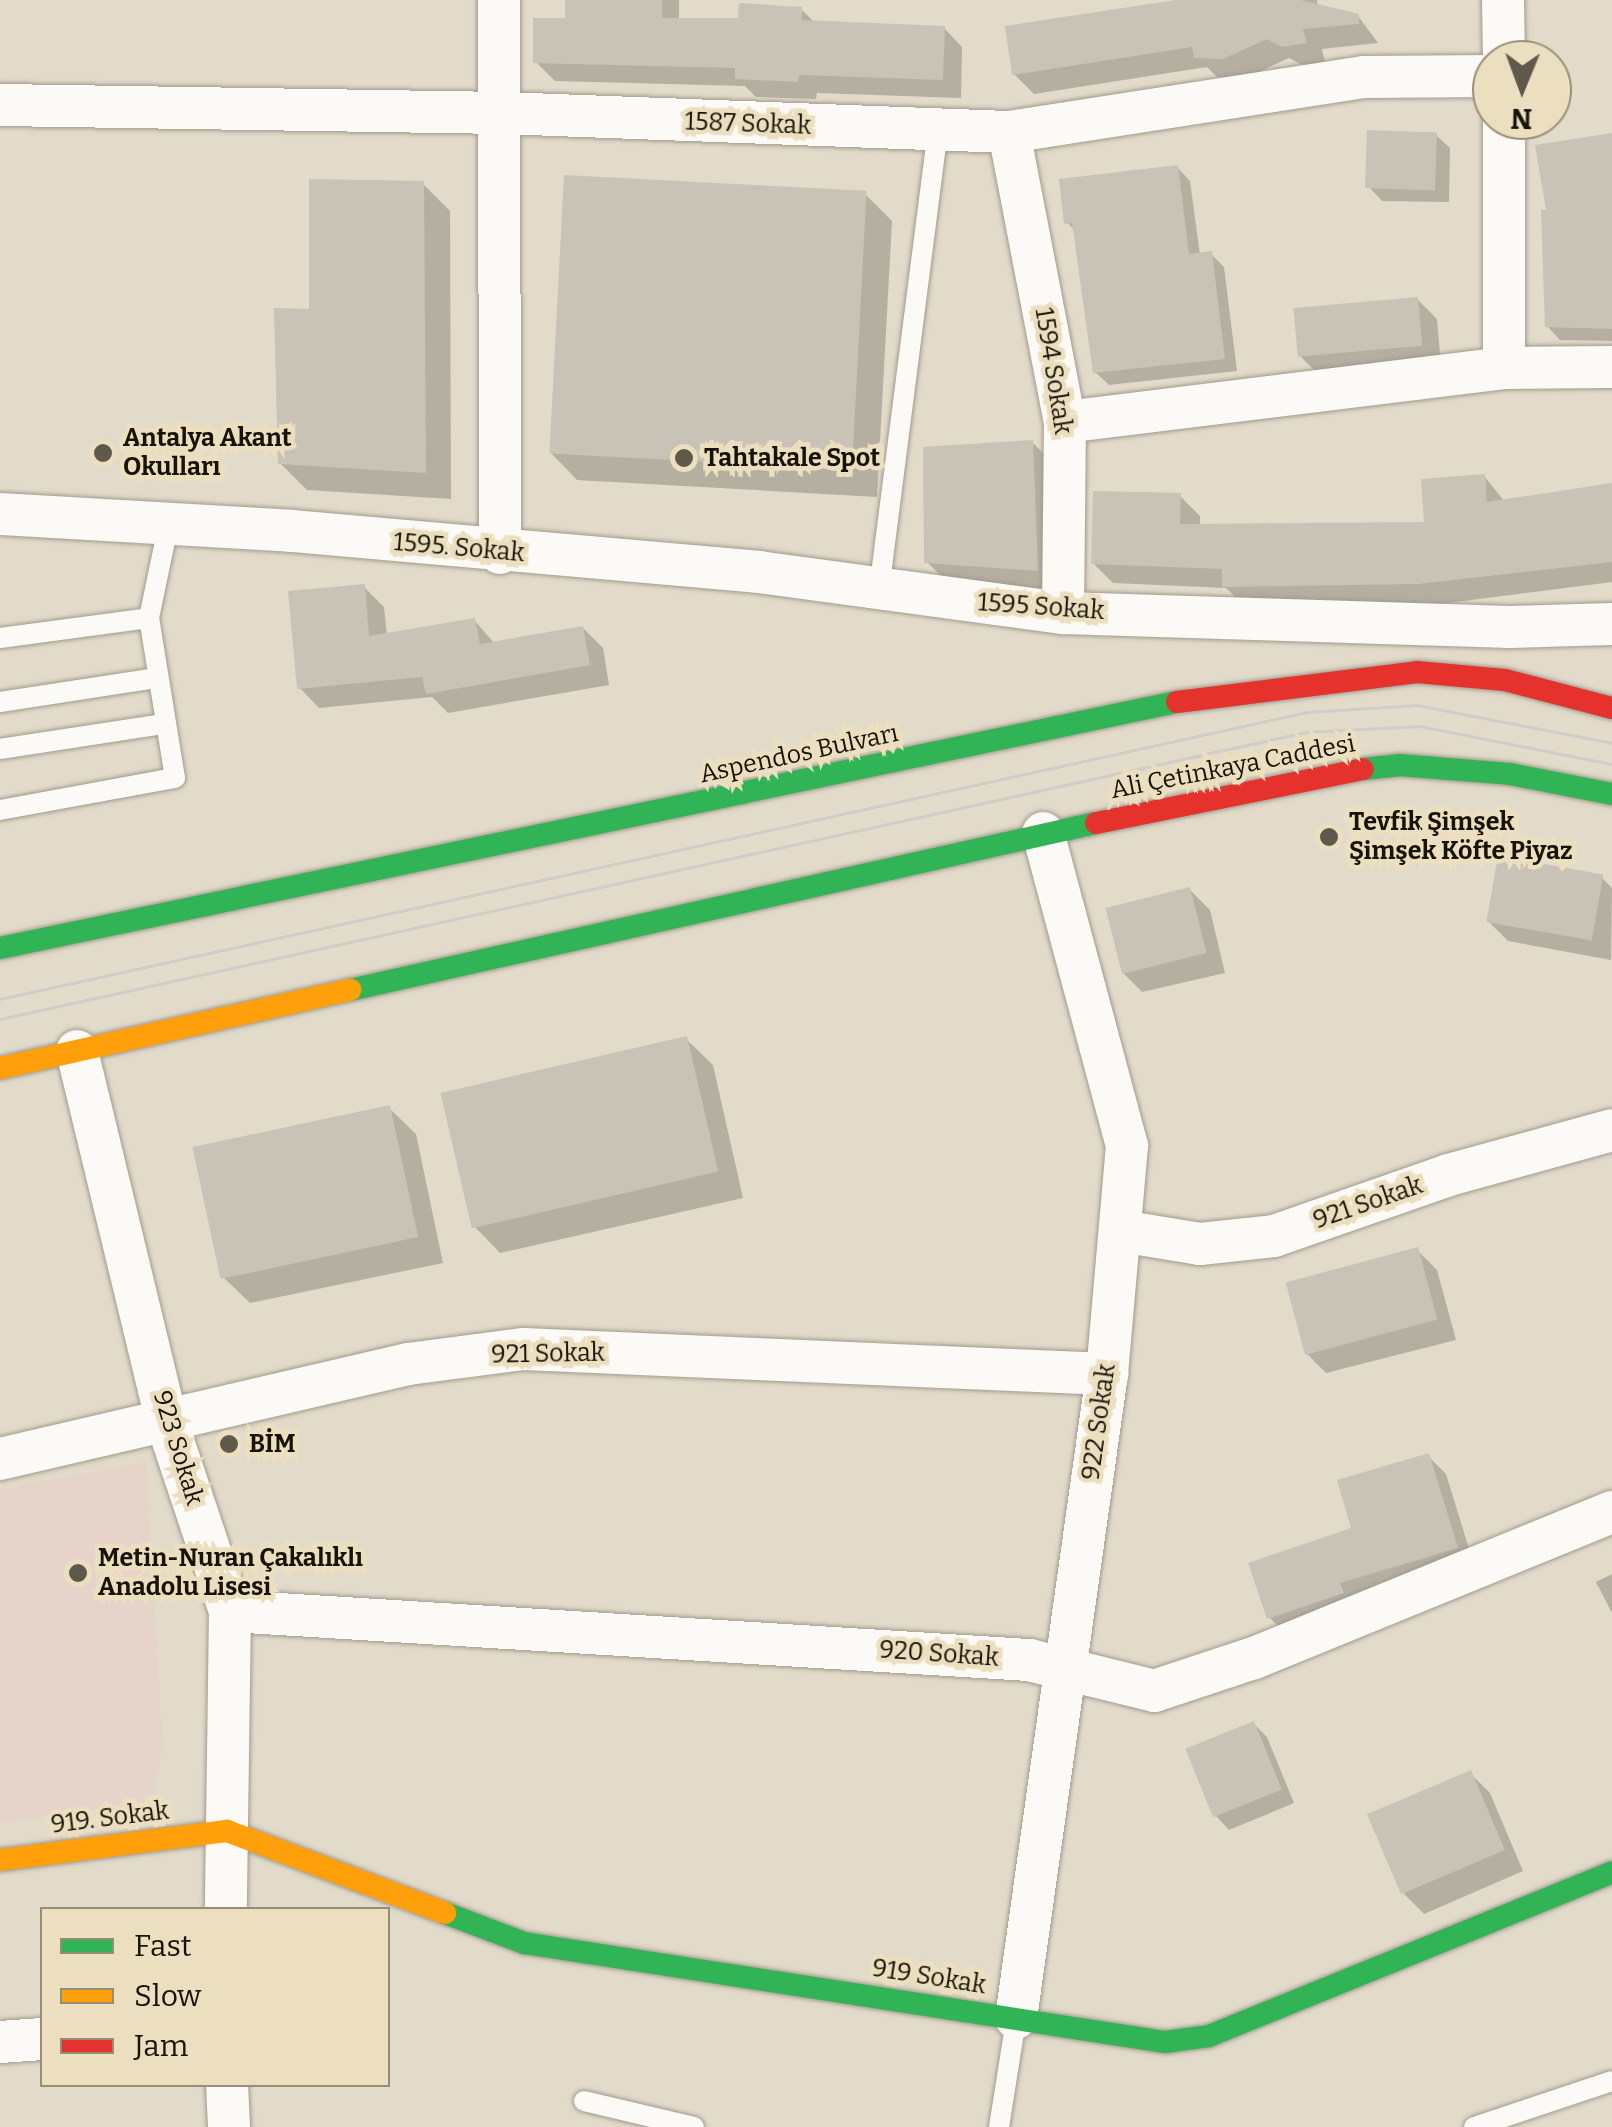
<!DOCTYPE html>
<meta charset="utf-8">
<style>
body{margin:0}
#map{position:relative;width:1612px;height:2127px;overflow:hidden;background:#e2dbca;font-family:Bitter,serif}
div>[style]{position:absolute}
.education>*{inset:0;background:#e6d4cb}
.shadow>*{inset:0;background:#0003}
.building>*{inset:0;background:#c9c2b6;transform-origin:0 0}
.roads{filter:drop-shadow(0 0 2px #a19b8e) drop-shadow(0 0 2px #a19b8e)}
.lane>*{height:20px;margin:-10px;padding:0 10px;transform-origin:10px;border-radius:10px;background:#fbfaf7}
.street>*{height:42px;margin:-21px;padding:0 21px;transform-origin:21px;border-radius:21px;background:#fbfaf7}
.fast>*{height:22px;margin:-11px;padding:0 11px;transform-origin:11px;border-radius:11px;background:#30b455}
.slow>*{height:22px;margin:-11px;padding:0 11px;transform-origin:11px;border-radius:11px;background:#ff9f0a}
.jam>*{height:22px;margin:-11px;padding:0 11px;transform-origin:11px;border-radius:11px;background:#e5322d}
.tram>*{height:2.5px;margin:-1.25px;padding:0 1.25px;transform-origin:1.25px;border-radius:1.25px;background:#cecdc7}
.dots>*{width:28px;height:28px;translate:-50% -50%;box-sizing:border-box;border:5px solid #ecdfbf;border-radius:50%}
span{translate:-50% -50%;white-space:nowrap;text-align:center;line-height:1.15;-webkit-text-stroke:9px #ecdfbf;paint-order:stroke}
.street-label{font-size:25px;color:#181308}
.poi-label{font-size:25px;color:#181308;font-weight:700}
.left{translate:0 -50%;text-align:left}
.legend{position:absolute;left:40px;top:1907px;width:350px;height:180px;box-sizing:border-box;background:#ecdfbf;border:2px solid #978d76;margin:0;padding:12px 18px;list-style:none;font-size:30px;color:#181308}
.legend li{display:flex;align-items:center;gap:20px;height:50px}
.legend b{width:50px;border:2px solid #978d76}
.north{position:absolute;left:1472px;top:40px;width:100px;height:100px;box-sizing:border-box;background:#ecdfbf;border:2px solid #978d76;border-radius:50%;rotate:181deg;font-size:28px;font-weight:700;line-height:40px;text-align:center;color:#181308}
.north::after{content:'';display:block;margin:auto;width:35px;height:45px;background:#5f594c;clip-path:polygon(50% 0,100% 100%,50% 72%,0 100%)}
</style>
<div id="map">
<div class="education">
<i style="clip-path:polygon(146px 1462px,163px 1747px,151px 1802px,0 1823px,0 1489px)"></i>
</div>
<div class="shadow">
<i style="clip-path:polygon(568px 0,679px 0,679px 20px,741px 20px,801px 9px,815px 23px,944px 28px,962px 47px,961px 98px,817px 93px,816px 99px,756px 97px,745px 86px,555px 81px,536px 62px,568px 21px)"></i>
<i style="clip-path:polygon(1192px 0,1317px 0,1318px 10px,1358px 16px,1378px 43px,1322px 49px,1325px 63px,1304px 66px,1289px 58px,1245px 78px,1217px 77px,1207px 67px,1034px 94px,1014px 74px)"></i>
<i style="clip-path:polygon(1436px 135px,1450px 148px,1449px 202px,1382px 201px,1369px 187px)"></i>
<i style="clip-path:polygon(1612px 135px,1612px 341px,1560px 340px,1547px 326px,1549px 212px)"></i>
<i style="clip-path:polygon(1177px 167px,1190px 181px,1200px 255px,1211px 254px,1224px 267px,1237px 371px,1109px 385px,1095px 372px,1076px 232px,1067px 222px)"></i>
<i style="clip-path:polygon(423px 184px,450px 211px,451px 499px,307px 490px,280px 463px,311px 311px)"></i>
<i style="clip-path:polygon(865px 194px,892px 221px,877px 497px,577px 480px,551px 453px)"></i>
<i style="clip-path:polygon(1417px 299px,1437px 319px,1441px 365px,1319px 375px,1299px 355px)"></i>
<i style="clip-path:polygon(1032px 442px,1059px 469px,1064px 597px,954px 589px,927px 562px)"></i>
<i style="clip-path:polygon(1484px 476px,1505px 502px,1612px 490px,1612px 582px,1440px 604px,1245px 606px,1226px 588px,1113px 583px,1093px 563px,1180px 496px,1200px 516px,1200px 527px,1427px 525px)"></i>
<i style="clip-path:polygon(364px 587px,384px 607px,387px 636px,474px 620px,495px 644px,583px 628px,603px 648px,609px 685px,448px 713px,432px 697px,319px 708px,299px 687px)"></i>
<i style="clip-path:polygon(1602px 878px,1612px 888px,1611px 960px,1508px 941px,1488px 921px)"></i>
<i style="clip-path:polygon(1190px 890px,1210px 910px,1225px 973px,1142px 992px,1122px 972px)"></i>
<i style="clip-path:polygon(686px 1039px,713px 1065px,743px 1198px,500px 1253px,474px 1226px)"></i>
<i style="clip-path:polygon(389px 1108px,416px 1134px,443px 1263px,250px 1303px,223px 1277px)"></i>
<i style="clip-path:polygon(1417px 1250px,1437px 1270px,1456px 1340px,1326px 1373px,1306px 1353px)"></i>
<i style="clip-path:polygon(1428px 1456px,1446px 1474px,1474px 1565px,1287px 1635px,1269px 1617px)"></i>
<i style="clip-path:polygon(1612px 1574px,1612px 1613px,1596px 1582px)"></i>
<i style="clip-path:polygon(1254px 1724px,1267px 1737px,1294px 1803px,1229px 1830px,1216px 1816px)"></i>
<i style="clip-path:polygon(1470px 1773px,1490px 1793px,1523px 1871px,1424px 1914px,1404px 1894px)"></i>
</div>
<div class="building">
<i style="clip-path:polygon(565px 0,662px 0,662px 18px,738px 18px,739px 3px,802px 7px,802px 20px,945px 26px,943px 80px,799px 75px,798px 82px,735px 79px,735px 68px,533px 63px,533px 18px,565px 18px)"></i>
<i style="clip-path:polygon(1176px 0,1301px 0,1359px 14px,1359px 24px,1303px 29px,1307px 43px,1282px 47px,1267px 39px,1223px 59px,1194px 58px,1192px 47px,1012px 75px,1005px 26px)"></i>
<i style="left:1367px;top:130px;width:70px;height:58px;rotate:2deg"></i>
<i style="clip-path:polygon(1612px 133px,1612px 329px,1545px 327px,1541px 210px,1546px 210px,1535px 145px)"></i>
<i style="clip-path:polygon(1178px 165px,1189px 254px,1212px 251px,1225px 359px,1093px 373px,1072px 223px,1064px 224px,1059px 179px)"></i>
<i style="left:564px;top:175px;width:303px;height:279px;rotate:3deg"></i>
<i style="clip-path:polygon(309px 179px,424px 181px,426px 473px,278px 464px,274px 308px,309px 309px)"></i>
<i style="left:1418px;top:297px;width:49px;height:125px;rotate:85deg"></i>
<i style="clip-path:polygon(1033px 440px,1038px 571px,924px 563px,923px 447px)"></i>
<i style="clip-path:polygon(1485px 474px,1487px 502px,1612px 483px,1612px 562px,1419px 584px,1222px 587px,1222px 569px,1091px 564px,1093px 491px,1181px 493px,1180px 524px,1424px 522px,1421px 479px)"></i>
<i style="clip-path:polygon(365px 584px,369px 636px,475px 618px,480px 644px,583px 626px,590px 665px,426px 694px,422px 677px,297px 689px,288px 591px)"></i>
<i style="left:1498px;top:856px;width:107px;height:67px;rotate:10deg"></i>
<i style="left:1190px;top:887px;width:68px;height:87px;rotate:76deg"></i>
<i style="left:687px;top:1036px;width:139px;height:253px;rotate:77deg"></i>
<i style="left:390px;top:1105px;width:135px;height:202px;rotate:78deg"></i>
<i style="left:1418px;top:1247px;width:75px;height:137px;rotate:75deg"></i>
<i style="clip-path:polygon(1429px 1453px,1458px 1548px,1340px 1583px,1344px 1593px,1267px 1619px,1248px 1563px,1351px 1528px,1337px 1480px)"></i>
<i style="left:1254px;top:1721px;width:74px;height:74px;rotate:68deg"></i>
<i style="left:1471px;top:1770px;width:87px;height:113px;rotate:67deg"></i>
</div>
<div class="roads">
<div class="lane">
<i style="left:879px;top:590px;width:462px;rotate:-82.7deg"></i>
<i style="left:0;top:638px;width:150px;rotate:-7.6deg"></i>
<i style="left:0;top:702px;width:159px;rotate:-8.7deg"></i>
<i style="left:0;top:749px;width:166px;rotate:-8.7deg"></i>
<i style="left:0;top:810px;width:178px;rotate:-10.4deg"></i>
<i style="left:175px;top:778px;width:162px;rotate:-99.2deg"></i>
<i style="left:149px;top:618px;width:98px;rotate:-78.2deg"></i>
<i style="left:584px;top:2101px;width:113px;rotate:13.3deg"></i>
<i style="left:999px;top:2127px;width:108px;rotate:-81deg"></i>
<i style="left:1474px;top:2127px;width:145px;rotate:-18.4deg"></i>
</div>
<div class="street">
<i style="left:499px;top:0;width:553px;rotate:89.9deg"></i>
<i style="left:1503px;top:0;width:60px;rotate:89deg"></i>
<i style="left:0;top:105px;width:502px;rotate:0.91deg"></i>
<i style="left:502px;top:113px;width:507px;rotate:2.15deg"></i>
<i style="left:1009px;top:132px;width:359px;rotate:-8.8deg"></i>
<i style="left:1364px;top:77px;width:128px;rotate:-0.4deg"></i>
<i style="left:1504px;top:120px;width:248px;rotate:90deg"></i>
<i style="left:1009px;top:132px;width:295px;rotate:79.1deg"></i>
<i style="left:1065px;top:422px;width:191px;rotate:90.6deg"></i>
<i style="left:1065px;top:422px;width:442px;rotate:-7deg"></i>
<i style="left:1504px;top:368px;width:108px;rotate:-0.5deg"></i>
<i style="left:0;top:514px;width:292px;rotate:3.3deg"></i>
<i style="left:292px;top:531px;width:469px;rotate:5deg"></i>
<i style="left:759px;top:572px;width:307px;rotate:7.7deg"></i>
<i style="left:1063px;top:613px;width:447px;rotate:1.8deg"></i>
<i style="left:1510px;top:627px;width:102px;rotate:-1.7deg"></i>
<i style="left:77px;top:1051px;width:383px;rotate:76.4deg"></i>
<i style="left:167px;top:1423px;width:198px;rotate:71.5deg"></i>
<i style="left:230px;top:1611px;width:299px;rotate:90.8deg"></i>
<i style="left:1121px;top:1231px;width:80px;rotate:9.3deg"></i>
<i style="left:1200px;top:1244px;width:74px;rotate:-6.2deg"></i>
<i style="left:1274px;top:1236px;width:185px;rotate:-19.2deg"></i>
<i style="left:1449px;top:1175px;width:169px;rotate:-15.4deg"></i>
<i style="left:0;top:1459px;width:419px;rotate:-13.1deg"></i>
<i style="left:408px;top:1364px;width:117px;rotate:-7.4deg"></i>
<i style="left:524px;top:1349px;width:584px;rotate:2.46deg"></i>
<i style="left:230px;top:1611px;width:801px;rotate:3.51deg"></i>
<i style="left:1029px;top:1660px;width:129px;rotate:13.9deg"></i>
<i style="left:1154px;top:1691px;width:105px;rotate:-18.3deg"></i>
<i style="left:1254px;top:1658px;width:387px;rotate:-22.2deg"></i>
<i style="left:1016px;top:2018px;width:650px;rotate:-81.96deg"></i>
<i style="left:1107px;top:1374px;width:229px;rotate:-85deg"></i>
<i style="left:1127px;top:1146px;width:324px;rotate:-105deg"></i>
<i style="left:0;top:2042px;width:42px;rotate:-4.1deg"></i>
<i style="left:227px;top:2084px;width:43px;rotate:87.3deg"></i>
</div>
<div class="fast">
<i style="left:1363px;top:769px;width:36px;rotate:-6deg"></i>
<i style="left:1399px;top:765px;width:111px;rotate:4.6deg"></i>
<i style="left:1510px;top:774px;width:104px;rotate:11.1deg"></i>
<i style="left:0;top:948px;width:1202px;rotate:-11.81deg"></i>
<i style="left:350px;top:990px;width:764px;rotate:-12.62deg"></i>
<i style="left:445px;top:1913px;width:85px;rotate:20.8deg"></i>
<i style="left:524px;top:1943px;width:649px;rotate:8.78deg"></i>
<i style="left:1165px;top:2042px;width:44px;rotate:-7.8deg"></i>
<i style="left:1209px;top:2036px;width:435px;rotate:-22.1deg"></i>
</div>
<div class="slow">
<i style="left:0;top:1068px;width:359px;rotate:-12.6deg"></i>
<i style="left:0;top:1860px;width:229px;rotate:-7.3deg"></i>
<i style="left:227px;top:1831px;width:233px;rotate:20.6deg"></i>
</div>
<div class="jam">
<i style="left:1177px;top:702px;width:242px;rotate:-7.1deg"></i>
<i style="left:1417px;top:672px;width:88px;rotate:5.2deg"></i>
<i style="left:1505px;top:680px;width:111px;rotate:14.7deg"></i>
<i style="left:1096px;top:823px;width:272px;rotate:-11.4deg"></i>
</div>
</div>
<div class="tram">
<i style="left:0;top:999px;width:1338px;rotate:-12.38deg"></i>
<i style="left:1307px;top:712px;width:110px;rotate:-3.6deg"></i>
<i style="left:1417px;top:705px;width:199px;rotate:11deg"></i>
<i style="left:0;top:1019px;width:1337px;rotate:-12.39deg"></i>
<i style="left:1306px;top:732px;width:114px;rotate:-3deg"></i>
<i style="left:1420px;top:726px;width:196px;rotate:11.2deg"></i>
</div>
<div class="dots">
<i style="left:103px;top:453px;background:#5f594c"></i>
<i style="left:684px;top:458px;background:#5f594c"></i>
<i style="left:1329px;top:837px;background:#5f594c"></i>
<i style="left:229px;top:1444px;background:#5f594c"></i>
<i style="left:78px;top:1573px;background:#5f594c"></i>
</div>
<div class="street-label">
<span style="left:748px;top:124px;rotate:2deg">1587 Sokak</span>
<span style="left:1053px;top:371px;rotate:81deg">1594 Sokak</span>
<span style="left:459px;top:548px;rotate:5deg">1595. Sokak</span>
<span style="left:1041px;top:607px;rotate:4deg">1595 Sokak</span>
<span style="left:799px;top:754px;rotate:-12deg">Aspendos Bulvarı</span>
<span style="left:1233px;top:767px;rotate:-11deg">Ali Çetinkaya Caddesi</span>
<span style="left:1368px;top:1203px;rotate:-19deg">921 Sokak</span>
<span style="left:548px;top:1354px;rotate:-1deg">921 Sokak</span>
<span style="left:1099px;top:1422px;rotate:-82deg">922 Sokak</span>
<span style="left:178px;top:1448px;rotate:73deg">923 Sokak</span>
<span style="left:939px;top:1654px;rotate:4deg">920 Sokak</span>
<span style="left:110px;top:1818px;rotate:-7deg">919. Sokak</span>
<span style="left:929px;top:1977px;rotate:9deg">919 Sokak</span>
</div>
<div class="poi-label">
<span class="left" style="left:123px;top:453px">Antalya Akant<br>Okulları</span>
<span class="left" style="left:704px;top:458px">Tahtakale Spot</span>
<span class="left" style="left:1349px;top:837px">Tevfik Şimşek<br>Şimşek Köfte Piyaz</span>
<span class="left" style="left:249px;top:1444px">BİM</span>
<span class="left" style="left:98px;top:1573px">Metin-Nuran Çakalıklı<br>Anadolu Lisesi</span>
</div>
<ul class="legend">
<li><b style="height:12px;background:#30b455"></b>Fast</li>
<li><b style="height:12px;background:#ff9f0a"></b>Slow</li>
<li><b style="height:12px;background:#e5322d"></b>Jam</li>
</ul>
<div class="north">N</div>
</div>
